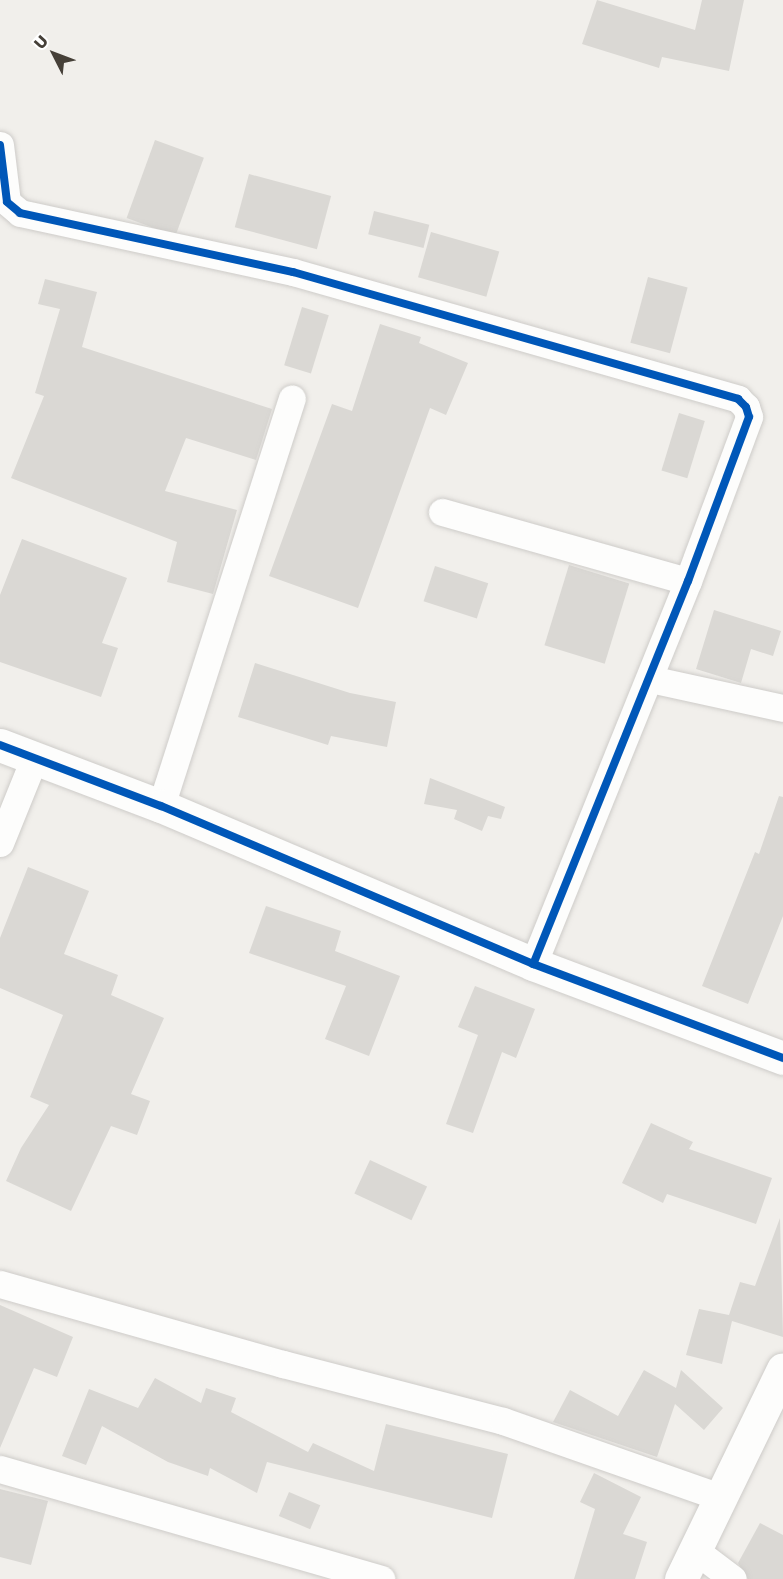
<!DOCTYPE html>
<style>
body{margin:0}
#map{position:relative;width:783px;height:1579px;overflow:hidden;background:#f1efeb;font-family:"Golos Text",sans-serif}
div>[style]{position:absolute}
.building>*{inset:0;background:#dad8d4;transform-origin:0 0}
.roads{filter:drop-shadow(0 0 2px #ceccc9) drop-shadow(0 0 2px #ceccc9)}
.minor>*{height:27px;margin:-13.5px;padding:0 13.5px;transform-origin:13.5px;border-radius:13.5px;background:#fdfdfc}
.tertiary>*{height:33px;margin:-16.5px;padding:0 16.5px;transform-origin:16.5px;border-radius:16.5px;background:#fdfdfc}
.cycleway>*{height:8px;margin:-4px;padding:0 4px;transform-origin:4px;border-radius:4px;background:#0057b8}
span{translate:-50% -50%;white-space:nowrap;text-align:center;line-height:1.15;-webkit-text-stroke:4.5px #fff;paint-order:stroke}
.north{position:absolute;left:24px;top:24px;width:60px;height:60px;-webkit-text-stroke:4px #fff;paint-order:stroke;rotate:312deg;font-size:16px;font-weight:700;line-height:24px;text-align:center;color:#464038}
.north::after{content:'';display:block;margin:auto;width:21px;height:27px;background:#464038;clip-path:polygon(50% 0,100% 100%,50% 72%,0 100%)}
</style>
<div id="map">
<div class="building">
<i style="clip-path:polygon(597px 0,695px 30px,702px 0,744px 0,729px 71px,662px 57px,659px 68px,582px 44px)"></i>
<i style="left:155px;top:140px;width:52px;height:83px;rotate:20deg"></i>
<i style="left:249px;top:174px;width:85px;height:55px;rotate:15deg"></i>
<i style="left:374px;top:211px;width:57px;height:24px;rotate:14deg"></i>
<i style="left:431px;top:232px;width:71px;height:47px;rotate:16deg"></i>
<i style="left:648px;top:277px;width:41px;height:68px;rotate:15deg"></i>
<i style="clip-path:polygon(45px 279px,97px 292px,82px 347px,272px 409px,256px 460px,186px 438px,165px 491px,237px 510px,213px 594px,167px 582px,177px 542px,11px 478px,44px 396px,35px 393px,60px 309px,38px 304px)"></i>
<i style="left:302px;top:307px;width:28px;height:61px;rotate:17deg"></i>
<i style="clip-path:polygon(380px 324px,421px 337px,419px 343px,468px 363px,446px 415px,430px 408px,358px 608px,269px 576px,332px 404px,352px 411px)"></i>
<i style="left:679px;top:413px;width:27px;height:60px;rotate:17deg"></i>
<i style="clip-path:polygon(22px 539px,127px 578px,102px 643px,118px 648px,101px 697px,0 662px,0 595px)"></i>
<i style="left:569px;top:565px;width:63px;height:84px;rotate:17deg"></i>
<i style="left:435px;top:566px;width:56px;height:37px;rotate:18deg"></i>
<i style="clip-path:polygon(714px 610px,781px 631px,773px 656px,751px 649px,741px 683px,696px 669px)"></i>
<i style="clip-path:polygon(255px 663px,350px 693px,396px 702px,387px 747px,331px 736px,328px 745px,238px 717px)"></i>
<i style="clip-path:polygon(430px 778px,505px 807px,501px 819px,488px 816px,482px 831px,454px 819px,457px 810px,424px 804px)"></i>
<i style="clip-path:polygon(779px 796px,783px 797px,783px 916px,748px 1004px,702px 986px,755px 852px,759px 854px)"></i>
<i style="clip-path:polygon(28px 867px,89px 891px,64px 954px,118px 975px,111px 995px,164px 1018px,131px 1094px,150px 1101px,137px 1135px,111px 1126px,71px 1211px,6px 1181px,21px 1148px,49px 1105px,30px 1097px,63px 1015px,0 988px,0 938px)"></i>
<i style="clip-path:polygon(266px 906px,341px 931px,335px 951px,400px 976px,369px 1056px,325px 1039px,346px 986px,249px 953px)"></i>
<i style="clip-path:polygon(475px 986px,535px 1009px,516px 1058px,502px 1052px,473px 1133px,446px 1124px,478px 1035px,458px 1027px)"></i>
<i style="clip-path:polygon(651px 1123px,693px 1142px,689px 1149px,772px 1178px,756px 1224px,667px 1194px,663px 1203px,622px 1183px)"></i>
<i style="left:370px;top:1160px;width:63px;height:37px;rotate:25deg"></i>
<i style="clip-path:polygon(780px 1218px,783px 1337px,732px 1321px,722px 1364px,686px 1355px,699px 1309px,729px 1315px,740px 1282px,755px 1286px)"></i>
<i style="clip-path:polygon(0 1305px,73px 1337px,57px 1377px,34px 1368px,0 1448px)"></i>
<i style="clip-path:polygon(644px 1370px,676px 1388px,681px 1370px,723px 1408px,704px 1430px,675px 1404px,657px 1457px,553px 1422px,570px 1390px,618px 1416px)"></i>
<i style="clip-path:polygon(155px 1378px,201px 1403px,206px 1388px,236px 1398px,231px 1412px,308px 1452px,313px 1443px,374px 1471px,386px 1424px,508px 1454px,492px 1518px,267px 1462px,257px 1493px,210px 1468px,208px 1476px,168px 1462px,102px 1426px,86px 1465px,62px 1456px,89px 1389px,138px 1408px)"></i>
<i style="clip-path:polygon(594px 1473px,641px 1497px,623px 1534px,647px 1542px,635px 1579px,574px 1579px,595px 1509px,580px 1502px)"></i>
<i style="clip-path:polygon(0 1489px,48px 1501px,31px 1565px,0 1557px)"></i>
<i style="left:289px;top:1492px;width:34px;height:26px;rotate:23deg"></i>
<i style="clip-path:polygon(760px 1523px,783px 1535px,783px 1579px,748px 1579px,738px 1563px)"></i>
</div>
<div class="roads">
<div class="minor">
<i style="left:0;top:145px;width:57px;rotate:83deg"></i>
<i style="left:7px;top:202px;width:17px;rotate:40deg"></i>
<i style="left:20px;top:213px;width:279px;rotate:12.2deg"></i>
<i style="left:293px;top:272px;width:463px;rotate:15.9deg"></i>
<i style="left:738px;top:399px;width:11px;rotate:45deg"></i>
<i style="left:746px;top:407px;width:10px;rotate:73deg"></i>
<i style="left:749px;top:417px;width:175px;rotate:110.4deg"></i>
<i style="left:688px;top:581px;width:413px;rotate:112deg"></i>
<i style="left:442px;top:512px;width:255px;rotate:15.7deg"></i>
<i style="left:650px;top:679px;width:136px;rotate:12.3deg"></i>
<i style="left:161px;top:806px;width:428px;rotate:-72.2deg"></i>
<i style="left:0;top:843px;width:91px;rotate:-68deg"></i>
<i style="left:0;top:1284px;width:294px;rotate:15.8deg"></i>
<i style="left:283px;top:1364px;width:227px;rotate:14.5deg"></i>
<i style="left:503px;top:1421px;width:230px;rotate:19.3deg"></i>
<i style="left:0;top:1469px;width:397px;rotate:16.1deg"></i>
<i style="left:696px;top:1551px;width:46px;rotate:37.1deg"></i>
</div>
<div class="tertiary">
<i style="left:0;top:745px;width:172px;rotate:20.8deg"></i>
<i style="left:161px;top:806px;width:404px;rotate:23deg"></i>
<i style="left:533px;top:964px;width:267px;rotate:20.6deg"></i>
<i style="left:681px;top:1579px;width:233px;rotate:-64.1deg"></i>
</div>
</div>
<div class="cycleway">
<i style="left:0;top:145px;width:57px;rotate:83deg"></i>
<i style="left:7px;top:202px;width:17px;rotate:40deg"></i>
<i style="left:20px;top:213px;width:279px;rotate:12.2deg"></i>
<i style="left:293px;top:272px;width:463px;rotate:15.9deg"></i>
<i style="left:738px;top:399px;width:11px;rotate:45deg"></i>
<i style="left:746px;top:407px;width:10px;rotate:73deg"></i>
<i style="left:749px;top:417px;width:175px;rotate:110.4deg"></i>
<i style="left:688px;top:581px;width:413px;rotate:112deg"></i>
<i style="left:0;top:745px;width:172px;rotate:20.8deg"></i>
<i style="left:161px;top:806px;width:404px;rotate:23deg"></i>
<i style="left:533px;top:964px;width:267px;rotate:20.6deg"></i>
</div>
<div class="north">U</div>
</div>
